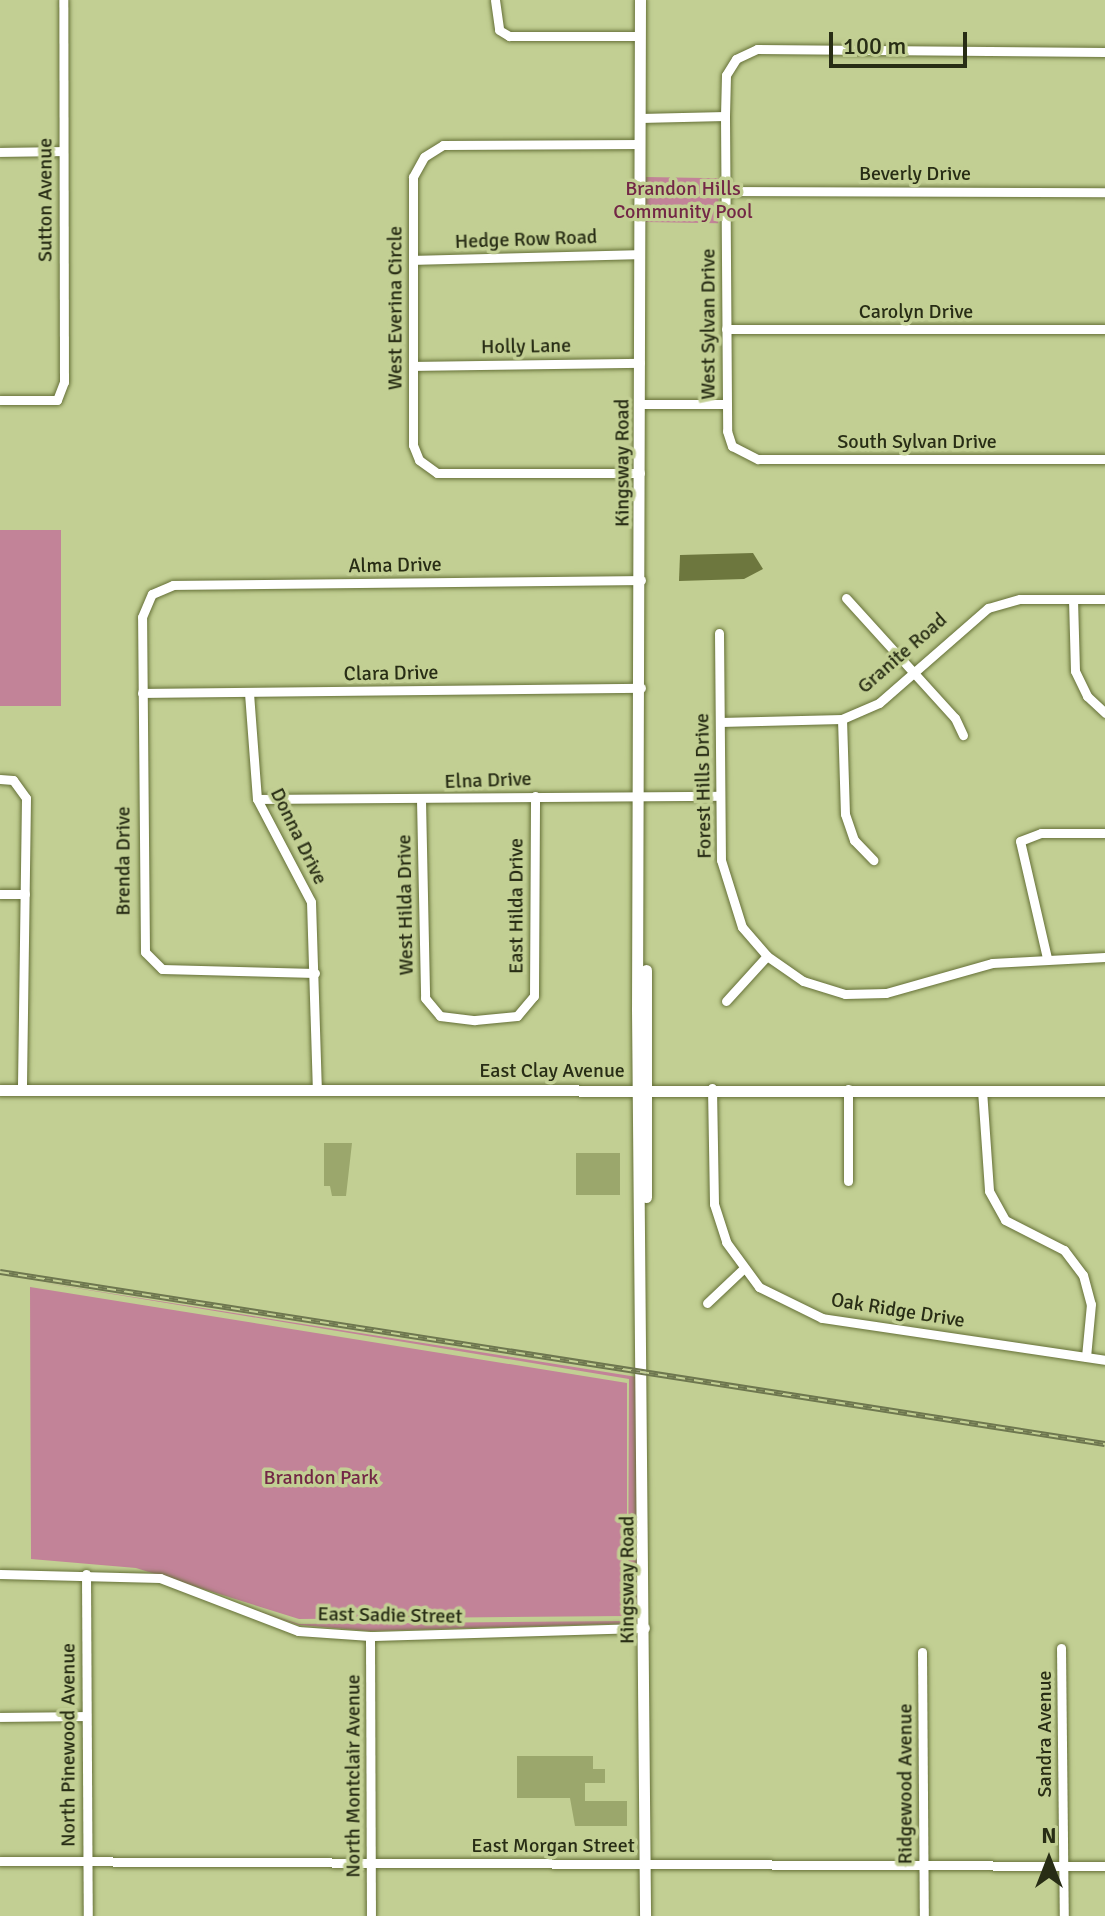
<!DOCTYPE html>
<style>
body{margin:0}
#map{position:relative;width:1105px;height:1916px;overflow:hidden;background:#c2cf93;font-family:Signika,sans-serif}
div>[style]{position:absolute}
.green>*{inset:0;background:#c28398;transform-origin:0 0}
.water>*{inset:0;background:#6d773e}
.building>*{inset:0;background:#9ba76c;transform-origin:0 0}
.roads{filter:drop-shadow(0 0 2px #657037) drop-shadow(0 0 2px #657037)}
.minor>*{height:9px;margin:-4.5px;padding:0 4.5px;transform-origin:4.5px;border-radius:4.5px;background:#fff}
.tertiary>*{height:11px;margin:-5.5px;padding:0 5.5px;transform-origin:5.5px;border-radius:5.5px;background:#fff}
.rail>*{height:6px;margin-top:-3px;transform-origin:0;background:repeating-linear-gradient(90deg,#c2cf93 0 9px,#6e774f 0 18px);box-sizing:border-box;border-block:2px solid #6e774f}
span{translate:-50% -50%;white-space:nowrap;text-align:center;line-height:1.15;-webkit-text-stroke:7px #c2cf93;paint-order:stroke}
.street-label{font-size:20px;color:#282d15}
.park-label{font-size:20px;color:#732746}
.north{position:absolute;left:1009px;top:1820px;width:80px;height:80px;-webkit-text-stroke:6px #c2cf93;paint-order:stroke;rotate:0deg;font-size:22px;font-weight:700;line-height:32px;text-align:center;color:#282d15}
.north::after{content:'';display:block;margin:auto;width:28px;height:36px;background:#282d15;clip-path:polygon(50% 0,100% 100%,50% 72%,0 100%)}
.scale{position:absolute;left:829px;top:32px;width:138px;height:36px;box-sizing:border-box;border:4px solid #282d15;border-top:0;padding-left:10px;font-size:24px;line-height:28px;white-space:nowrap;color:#282d15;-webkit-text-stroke:6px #c2cf93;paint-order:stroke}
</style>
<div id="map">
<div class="green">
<i style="left:646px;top:177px;width:73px;height:45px;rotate:1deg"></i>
<i style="left:61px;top:530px;width:176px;height:61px;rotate:90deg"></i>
<i style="clip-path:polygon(33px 1281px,637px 1377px,640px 1623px,370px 1631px,299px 1625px,234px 1603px,299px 1624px,628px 1621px,629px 1379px)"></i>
<i style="clip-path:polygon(30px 1287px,627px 1383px,627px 1616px,299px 1619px,136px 1568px,31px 1559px)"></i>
</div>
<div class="water">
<i style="clip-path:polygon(753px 553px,763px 569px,744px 579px,679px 581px,680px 555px)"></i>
</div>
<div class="building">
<i style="clip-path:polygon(324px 1143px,352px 1143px,346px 1196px,332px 1196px,330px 1186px,324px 1186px)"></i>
<i style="left:576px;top:1153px;width:44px;height:42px"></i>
<i style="clip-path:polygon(517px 1756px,593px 1756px,593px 1769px,605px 1769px,605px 1783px,585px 1783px,585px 1801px,627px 1801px,627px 1826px,575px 1826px,570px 1798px,517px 1798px)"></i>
</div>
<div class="roads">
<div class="minor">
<i style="left:495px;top:0;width:30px;rotate:82deg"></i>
<i style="left:499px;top:30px;width:12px;rotate:31deg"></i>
<i style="left:509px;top:36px;width:131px"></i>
<i style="left:1105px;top:52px;width:348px;rotate:-179.5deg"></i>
<i style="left:757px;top:49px;width:23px;rotate:155deg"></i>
<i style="left:736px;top:59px;width:19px;rotate:122deg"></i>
<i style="left:726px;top:75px;width:41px;rotate:91.4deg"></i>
<i style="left:725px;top:116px;width:315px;rotate:89.6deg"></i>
<i style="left:727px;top:431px;width:16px;rotate:72deg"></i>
<i style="left:732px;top:446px;width:29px;rotate:27deg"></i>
<i style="left:758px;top:459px;width:347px"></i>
<i style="left:640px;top:118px;width:85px;rotate:-1.3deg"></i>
<i style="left:640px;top:144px;width:197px;rotate:179.7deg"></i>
<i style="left:443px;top:145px;width:22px;rotate:148deg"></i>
<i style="left:424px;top:157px;width:23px;rotate:119deg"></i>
<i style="left:413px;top:177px;width:268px;rotate:90deg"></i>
<i style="left:413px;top:445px;width:16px;rotate:68deg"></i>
<i style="left:419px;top:460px;width:22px;rotate:36deg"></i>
<i style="left:437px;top:473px;width:203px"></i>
<i style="left:0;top:152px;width:63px;rotate:-0.9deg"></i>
<i style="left:726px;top:191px;width:379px;rotate:0.2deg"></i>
<i style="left:414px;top:260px;width:226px;rotate:-1.5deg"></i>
<i style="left:726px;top:329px;width:379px"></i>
<i style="left:413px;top:366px;width:227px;rotate:-0.8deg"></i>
<i style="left:0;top:400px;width:57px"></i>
<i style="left:57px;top:400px;width:19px;rotate:-69deg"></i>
<i style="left:64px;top:382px;width:382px;rotate:-90.1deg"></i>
<i style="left:640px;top:404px;width:87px"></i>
<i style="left:846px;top:598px;width:162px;rotate:47.8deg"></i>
<i style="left:955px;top:718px;width:19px;rotate:65deg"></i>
<i style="left:1073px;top:599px;width:72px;rotate:88.4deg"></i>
<i style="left:1075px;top:671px;width:28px;rotate:64deg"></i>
<i style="left:1087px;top:696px;width:25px;rotate:43deg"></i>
<i style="left:719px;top:633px;width:227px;rotate:89.5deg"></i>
<i style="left:721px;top:860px;width:70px;rotate:72.6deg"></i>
<i style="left:742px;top:927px;width:38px;rotate:49deg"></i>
<i style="left:767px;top:956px;width:44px;rotate:34.8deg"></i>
<i style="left:803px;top:981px;width:44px;rotate:17.2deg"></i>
<i style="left:845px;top:994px;width:41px;rotate:-1.4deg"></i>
<i style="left:886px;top:993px;width:110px;rotate:-15.8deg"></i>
<i style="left:992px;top:963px;width:113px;rotate:-3deg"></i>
<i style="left:142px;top:693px;width:499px;rotate:-0.6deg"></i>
<i style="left:249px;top:693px;width:106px;rotate:85.7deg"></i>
<i style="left:257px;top:799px;width:116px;rotate:62.3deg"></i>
<i style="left:311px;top:902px;width:188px;rotate:88.2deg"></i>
<i style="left:842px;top:719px;width:95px;rotate:88.2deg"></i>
<i style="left:845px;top:814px;width:28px;rotate:71deg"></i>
<i style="left:854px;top:840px;width:28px;rotate:46deg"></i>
<i style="left:720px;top:722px;width:122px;rotate:-1.4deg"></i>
<i style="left:842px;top:719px;width:40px;rotate:-23.4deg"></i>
<i style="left:879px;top:703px;width:145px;rotate:-41.1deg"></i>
<i style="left:988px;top:608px;width:33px;rotate:-16deg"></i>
<i style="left:1020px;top:599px;width:85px"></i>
<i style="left:0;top:779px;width:13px;rotate:4deg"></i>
<i style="left:13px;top:780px;width:22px;rotate:54deg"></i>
<i style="left:26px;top:798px;width:292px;rotate:90.8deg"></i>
<i style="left:257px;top:799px;width:463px;rotate:-0.4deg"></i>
<i style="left:421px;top:800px;width:198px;rotate:88.8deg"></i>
<i style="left:425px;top:998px;width:23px;rotate:50deg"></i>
<i style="left:440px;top:1016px;width:35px;rotate:7deg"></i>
<i style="left:475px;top:1020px;width:42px;rotate:-5.4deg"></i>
<i style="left:517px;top:1016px;width:26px;rotate:-50deg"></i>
<i style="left:534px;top:996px;width:200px;rotate:-89.7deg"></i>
<i style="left:0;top:894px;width:25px"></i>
<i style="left:1047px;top:958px;width:120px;rotate:-103deg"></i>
<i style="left:1020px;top:841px;width:22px;rotate:-21deg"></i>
<i style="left:1041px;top:833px;width:64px"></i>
<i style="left:315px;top:973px;width:153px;rotate:-178.5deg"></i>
<i style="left:162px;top:969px;width:24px;rotate:-135deg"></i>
<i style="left:145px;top:952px;width:335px;rotate:-90.5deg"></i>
<i style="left:142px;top:617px;width:25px;rotate:-67deg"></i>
<i style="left:152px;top:594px;width:23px;rotate:-23deg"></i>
<i style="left:173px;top:585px;width:468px;rotate:-0.6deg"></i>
<i style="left:726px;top:1001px;width:61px;rotate:-47.7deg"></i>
<i style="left:712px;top:1088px;width:116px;rotate:89deg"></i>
<i style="left:714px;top:1204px;width:40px;rotate:72deg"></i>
<i style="left:726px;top:1242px;width:56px;rotate:53.7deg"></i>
<i style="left:759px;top:1287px;width:70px;rotate:26.2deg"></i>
<i style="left:822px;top:1318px;width:286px;rotate:8.4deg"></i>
<i style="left:848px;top:1089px;width:92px;rotate:90deg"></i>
<i style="left:982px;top:1090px;width:101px;rotate:86deg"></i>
<i style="left:989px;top:1191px;width:33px;rotate:61deg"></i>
<i style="left:1005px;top:1220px;width:66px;rotate:27deg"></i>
<i style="left:1064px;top:1250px;width:31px;rotate:53deg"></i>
<i style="left:1083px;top:1275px;width:30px;rotate:75deg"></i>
<i style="left:1091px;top:1304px;width:53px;rotate:95.4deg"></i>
<i style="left:707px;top:1303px;width:48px;rotate:-43.3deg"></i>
<i style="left:0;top:1574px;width:160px;rotate:1.4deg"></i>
<i style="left:160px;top:1578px;width:148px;rotate:21deg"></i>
<i style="left:298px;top:1631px;width:72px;rotate:4deg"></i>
<i style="left:370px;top:1636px;width:275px;rotate:-1.7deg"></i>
<i style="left:86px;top:1574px;width:342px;rotate:89.7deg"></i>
<i style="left:370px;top:1636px;width:280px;rotate:89.8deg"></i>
<i style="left:1061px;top:1648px;width:268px;rotate:89.4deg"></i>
<i style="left:922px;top:1652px;width:264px;rotate:89.6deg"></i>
<i style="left:0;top:1717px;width:86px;rotate:-0.7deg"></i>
<i style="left:0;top:1861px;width:1105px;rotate:0.26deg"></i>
</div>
<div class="tertiary">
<i style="left:640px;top:0;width:1009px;rotate:90.17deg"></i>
<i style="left:637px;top:1009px;width:907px;rotate:89.49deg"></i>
<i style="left:646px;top:970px;width:227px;rotate:90deg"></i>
<i style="left:0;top:1090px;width:1105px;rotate:0.05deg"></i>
</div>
</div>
<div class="rail">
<i style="left:0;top:1272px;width:1118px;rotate:8.85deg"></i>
</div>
<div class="street-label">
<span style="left:915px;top:173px">Beverly Drive</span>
<span style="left:45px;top:200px;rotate:-90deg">Sutton Avenue</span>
<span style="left:526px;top:239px;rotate:-2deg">Hedge Row Road</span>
<span style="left:395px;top:308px;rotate:-90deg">West Everina Circle</span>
<span style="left:916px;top:311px">Carolyn Drive</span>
<span style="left:708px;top:324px;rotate:-90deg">West Sylvan Drive</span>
<span style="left:526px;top:346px;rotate:-1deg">Holly Lane</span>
<span style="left:917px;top:441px">South Sylvan Drive</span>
<span style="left:622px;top:463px;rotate:-90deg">Kingsway Road</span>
<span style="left:395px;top:565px;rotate:-1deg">Alma Drive</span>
<span style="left:902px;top:653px;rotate:-41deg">Granite Road</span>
<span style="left:391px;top:673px;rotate:-1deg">Clara Drive</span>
<span style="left:488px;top:780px;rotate:-2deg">Elna Drive</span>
<span style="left:703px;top:786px;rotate:-91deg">Forest Hills Drive</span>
<span style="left:299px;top:836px;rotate:64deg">Donna Drive</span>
<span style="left:123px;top:861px;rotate:-90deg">Brenda Drive</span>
<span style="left:405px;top:905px;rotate:-91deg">West Hilda Drive</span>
<span style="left:516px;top:906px;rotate:-90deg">East Hilda Drive</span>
<span style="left:552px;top:1070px">East Clay Avenue</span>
<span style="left:898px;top:1310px;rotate:9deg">Oak Ridge Drive</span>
<span style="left:627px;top:1580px;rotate:-90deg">Kingsway Road</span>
<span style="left:390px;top:1615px;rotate:1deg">East Sadie Street</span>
<span style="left:1044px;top:1734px;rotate:-90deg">Sandra Avenue</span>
<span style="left:68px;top:1745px;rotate:-90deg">North Pinewood Avenue</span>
<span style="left:353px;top:1776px;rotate:-90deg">North Montclair Avenue</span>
<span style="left:905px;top:1784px;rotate:-90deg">Ridgewood Avenue</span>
<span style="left:553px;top:1845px">East Morgan Street</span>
</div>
<div class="park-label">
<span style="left:683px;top:200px">Brandon Hills<br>Community Pool</span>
<span style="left:321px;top:1477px">Brandon Park</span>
</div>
<div class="north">N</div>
<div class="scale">100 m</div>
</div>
